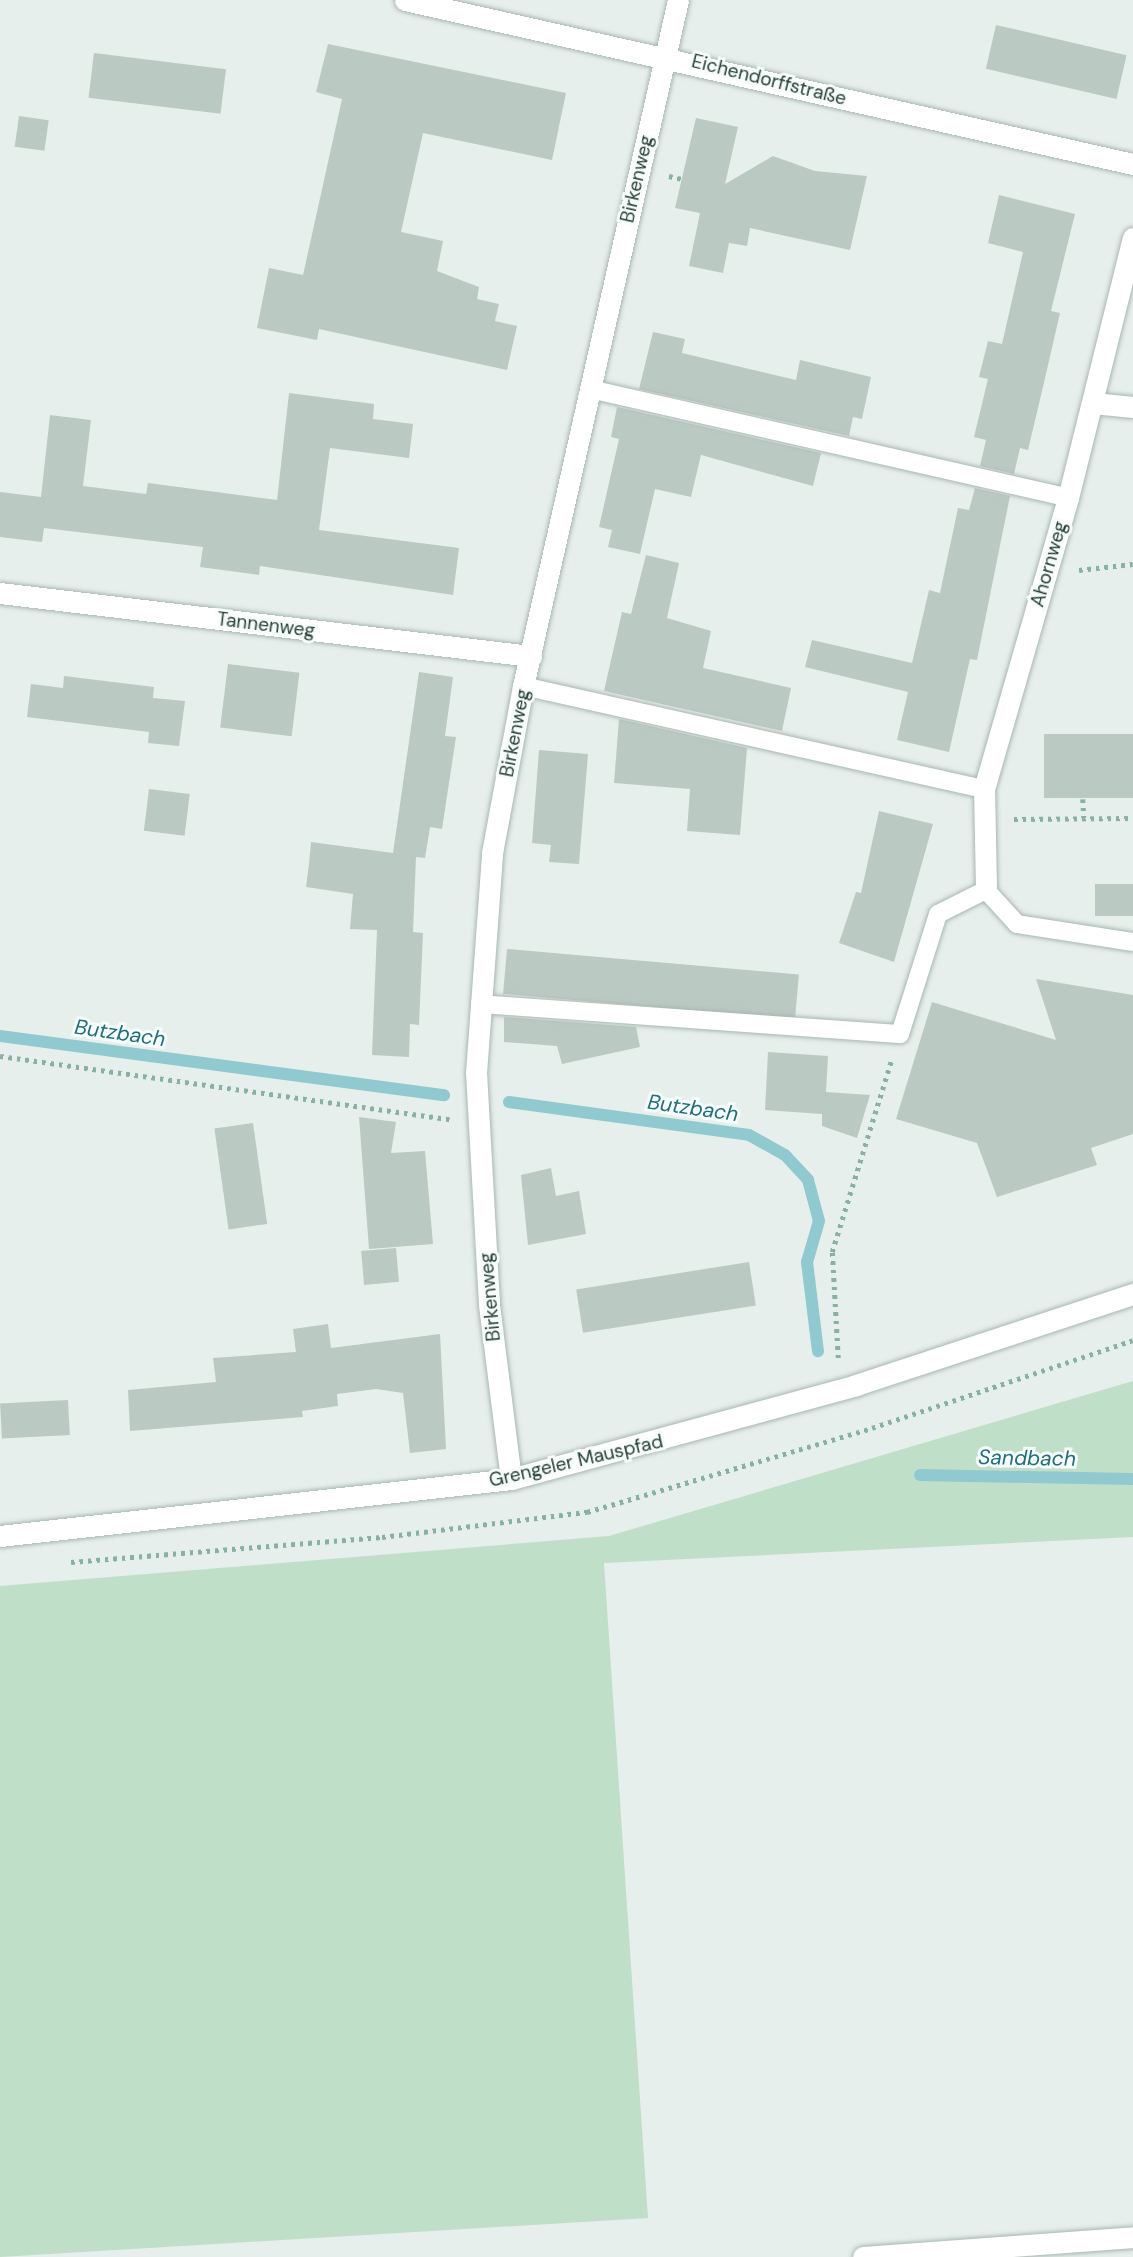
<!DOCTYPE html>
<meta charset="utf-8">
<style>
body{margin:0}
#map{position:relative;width:1133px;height:2257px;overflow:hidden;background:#e6efeb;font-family:"DM Sans",sans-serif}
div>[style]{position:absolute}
.green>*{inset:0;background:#c0dfc8}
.stream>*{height:12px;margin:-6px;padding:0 6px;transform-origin:6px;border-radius:6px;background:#91c9d1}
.building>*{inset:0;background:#bbc9c3;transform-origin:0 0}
.path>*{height:4.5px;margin-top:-2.25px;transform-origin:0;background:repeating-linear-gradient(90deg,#88b1a3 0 3.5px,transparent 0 8.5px)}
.roads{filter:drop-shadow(0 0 2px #a8b7b2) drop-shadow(0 0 2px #a8b7b2)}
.lane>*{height:18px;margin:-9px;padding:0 9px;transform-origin:9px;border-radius:9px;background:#fff}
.street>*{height:21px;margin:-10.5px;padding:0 10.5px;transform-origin:10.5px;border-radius:10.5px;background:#fff}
.secondary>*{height:21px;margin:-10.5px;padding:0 10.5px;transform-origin:10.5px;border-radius:10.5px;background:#fff}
span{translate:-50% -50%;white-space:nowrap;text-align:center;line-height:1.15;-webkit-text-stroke:6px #f7fbf9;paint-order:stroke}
.street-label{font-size:19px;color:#254138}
.water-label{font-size:21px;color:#206f7c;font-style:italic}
</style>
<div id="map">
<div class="green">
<i style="clip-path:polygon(1133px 1381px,1133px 1537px,604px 1563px,648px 2218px,0 2257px,0 1586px,609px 1536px)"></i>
</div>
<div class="stream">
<i style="left:0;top:1036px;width:448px;rotate:7.6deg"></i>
<i style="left:509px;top:1102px;width:242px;rotate:7.8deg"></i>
<i style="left:749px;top:1135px;width:41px;rotate:29.1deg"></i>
<i style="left:785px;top:1155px;width:34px;rotate:47deg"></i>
<i style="left:808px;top:1180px;width:42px;rotate:75deg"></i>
<i style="left:819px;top:1221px;width:43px;rotate:106.3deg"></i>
<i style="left:807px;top:1262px;width:90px;rotate:83deg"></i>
<i style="left:920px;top:1475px;width:213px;rotate:1.1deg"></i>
</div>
<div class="building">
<i style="left:996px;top:25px;width:134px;height:45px;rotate:13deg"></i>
<i style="clip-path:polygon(328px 44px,566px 93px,552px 160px,423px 133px,401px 232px,443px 241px,437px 271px,479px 287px,477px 299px,499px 304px,495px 321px,517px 326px,507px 370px,319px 329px,317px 340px,257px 328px,269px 268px,303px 275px,342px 99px,316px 92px)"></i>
<i style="left:94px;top:53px;width:133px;height:45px;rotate:7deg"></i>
<i style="left:19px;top:116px;width:30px;height:31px;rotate:8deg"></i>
<i style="clip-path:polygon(696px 118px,738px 127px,725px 184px,773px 156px,815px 171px,867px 176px,850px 250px,750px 228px,747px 246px,729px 243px,723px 273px,689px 266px,700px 213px,675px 208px)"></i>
<i style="clip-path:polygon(999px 195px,1075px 214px,1051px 311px,1060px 313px,1043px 387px,1028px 450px,1020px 448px,1014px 474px,980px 466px,986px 440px,974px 437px,988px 379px,979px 377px,988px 341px,1002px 344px,1023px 252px,988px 243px)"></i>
<i style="clip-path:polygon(653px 332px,685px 339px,682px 353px,796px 380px,800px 360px,871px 377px,862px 419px,853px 417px,849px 436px,639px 389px)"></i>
<i style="clip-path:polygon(289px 393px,374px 404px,373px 419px,413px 424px,409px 458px,330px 448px,319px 530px,459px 548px,453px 595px,260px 566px,259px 575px,200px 567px,203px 547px,44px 528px,42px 542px,0 537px,0 492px,41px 497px,50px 415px,91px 420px,83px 486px,146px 494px,148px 483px,277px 500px)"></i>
<i style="clip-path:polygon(617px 407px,821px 453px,813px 486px,701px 455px,691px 497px,655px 489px,640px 554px,608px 547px,612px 530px,599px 527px,619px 439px,611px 437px)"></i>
<i style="clip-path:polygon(975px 488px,1010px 496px,977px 660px,970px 659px,949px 752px,897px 740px,908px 692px,805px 667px,812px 640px,912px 663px,929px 590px,940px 593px,958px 508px,969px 510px)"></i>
<i style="clip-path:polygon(646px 555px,679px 563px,667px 618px,711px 631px,703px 668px,791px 688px,782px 731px,604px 691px,622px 612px,631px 614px)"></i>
<i style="left:228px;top:664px;width:72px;height:64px;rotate:7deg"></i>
<i style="clip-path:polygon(419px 672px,453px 677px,445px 736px,456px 737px,442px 829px,430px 827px,425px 858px,416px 857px,413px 932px,423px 933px,419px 1025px,410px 1024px,409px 1057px,372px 1055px,377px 930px,350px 929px,353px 894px,306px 887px,309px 864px,311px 842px,393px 853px)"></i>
<i style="clip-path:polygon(64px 676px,154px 687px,153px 698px,185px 701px,179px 746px,148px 743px,149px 732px,27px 717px,31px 684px,63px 688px)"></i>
<i style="clip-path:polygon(619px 719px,747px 748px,740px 835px,687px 831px,690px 789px,614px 783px)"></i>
<i style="left:1133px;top:734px;width:64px;height:89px;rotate:90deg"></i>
<i style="clip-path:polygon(539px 750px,588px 754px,579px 864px,549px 862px,551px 845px,532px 843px)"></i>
<i style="left:149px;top:789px;width:41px;height:42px;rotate:7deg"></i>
<i style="clip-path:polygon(879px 811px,933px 824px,894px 962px,839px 943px,856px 892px,861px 893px)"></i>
<i style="left:1095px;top:884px;width:38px;height:32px"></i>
<i style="left:507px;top:949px;width:293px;height:45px;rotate:5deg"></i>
<i style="clip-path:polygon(1036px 979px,1133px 995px,1133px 1134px,1091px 1148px,1097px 1165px,997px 1197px,977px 1143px,896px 1119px,932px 1002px,1056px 1040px)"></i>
<i style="clip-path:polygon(504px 1017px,636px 1027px,640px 1047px,562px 1064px,557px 1046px,504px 1042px)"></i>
<i style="clip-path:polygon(768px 1052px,828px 1056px,826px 1092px,870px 1095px,857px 1138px,822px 1126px,822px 1114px,765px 1110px)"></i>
<i style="clip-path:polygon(359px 1117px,396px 1122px,391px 1153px,425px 1151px,433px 1244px,369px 1249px)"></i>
<i style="left:253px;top:1123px;width:102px;height:39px;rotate:82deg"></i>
<i style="clip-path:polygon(551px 1168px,556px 1196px,579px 1191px,586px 1234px,528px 1245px,521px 1175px)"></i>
<i style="left:396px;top:1248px;width:34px;height:35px;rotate:85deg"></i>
<i style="left:749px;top:1262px;width:44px;height:175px;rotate:81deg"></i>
<i style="clip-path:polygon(328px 1324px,331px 1348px,440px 1334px,446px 1449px,410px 1453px,403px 1393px,376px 1389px,337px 1394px,338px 1406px,302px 1411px,303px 1417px,130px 1431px,128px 1390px,216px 1382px,213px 1358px,296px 1352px,293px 1329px)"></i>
<i style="left:68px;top:1400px;width:35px;height:68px;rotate:87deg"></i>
</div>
<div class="path">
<i style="left:669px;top:176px;width:13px;rotate:13deg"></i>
<i style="left:1079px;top:570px;width:54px;rotate:-6.3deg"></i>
<i style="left:1083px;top:799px;width:19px;rotate:87deg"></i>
<i style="left:1014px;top:819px;width:119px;rotate:-0.5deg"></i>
<i style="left:0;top:1056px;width:454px;rotate:8deg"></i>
<i style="left:838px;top:1358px;width:106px;rotate:-93.2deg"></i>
<i style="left:832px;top:1252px;width:200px;rotate:-72.8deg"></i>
<i style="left:71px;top:1562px;width:312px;rotate:-4.6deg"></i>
<i style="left:382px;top:1537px;width:207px;rotate:-7deg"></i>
<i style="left:587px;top:1512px;width:297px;rotate:-16.4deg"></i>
<i style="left:872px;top:1428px;width:275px;rotate:-18.6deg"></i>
</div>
<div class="roads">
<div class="lane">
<i style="left:590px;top:389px;width:490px;rotate:12.8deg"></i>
<i style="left:523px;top:686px;width:472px;rotate:12.6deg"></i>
<i style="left:480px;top:1004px;width:421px;rotate:4.1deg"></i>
<i style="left:900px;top:1034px;width:126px;rotate:-72.4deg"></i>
<i style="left:938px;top:914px;width:54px;rotate:-26.6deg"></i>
<i style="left:986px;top:890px;width:46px;rotate:47.6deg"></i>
<i style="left:1017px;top:924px;width:117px;rotate:8.8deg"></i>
</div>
<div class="street">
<i style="left:405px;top:0;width:746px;rotate:12.7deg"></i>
<i style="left:1093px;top:403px;width:40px;rotate:5.7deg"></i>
<i style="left:0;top:593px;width:535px;rotate:6.77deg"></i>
<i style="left:986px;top:890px;width:101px;rotate:-91.1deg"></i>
<i style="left:984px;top:789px;width:303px;rotate:-73.9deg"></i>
<i style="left:1068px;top:498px;width:268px;rotate:-76deg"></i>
<i style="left:511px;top:1479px;width:176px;rotate:-97.2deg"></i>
<i style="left:489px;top:1304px;width:231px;rotate:-93.2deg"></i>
<i style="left:476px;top:1073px;width:221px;rotate:-85.8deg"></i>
<i style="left:492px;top:853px;width:170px;rotate:-79.5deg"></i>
<i style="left:523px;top:686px;width:703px;rotate:-77.27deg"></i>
<i style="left:863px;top:2257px;width:271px;rotate:-4.2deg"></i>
</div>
<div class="secondary">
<i style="left:0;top:1536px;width:514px;rotate:-6.36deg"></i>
<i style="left:511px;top:1479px;width:358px;rotate:-15.2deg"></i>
<i style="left:856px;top:1385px;width:292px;rotate:-18.2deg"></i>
</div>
</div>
<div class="street-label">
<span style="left:769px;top:80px;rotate:14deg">Eichendorffstraße</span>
<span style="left:637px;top:179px;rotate:-77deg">Birkenweg</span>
<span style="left:1049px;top:564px;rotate:-74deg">Ahornweg</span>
<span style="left:266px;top:625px;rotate:7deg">Tannenweg</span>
<span style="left:515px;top:733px;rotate:-79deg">Birkenweg</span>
<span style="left:490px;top:1297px;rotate:-95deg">Birkenweg</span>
<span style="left:576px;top:1461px;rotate:-13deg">Grengeler Mauspfad</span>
</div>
<div class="water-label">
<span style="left:120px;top:1033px;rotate:8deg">Butzbach</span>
<span style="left:693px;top:1108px;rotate:8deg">Butzbach</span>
<span style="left:1027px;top:1458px;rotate:1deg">Sandbach</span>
</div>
</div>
